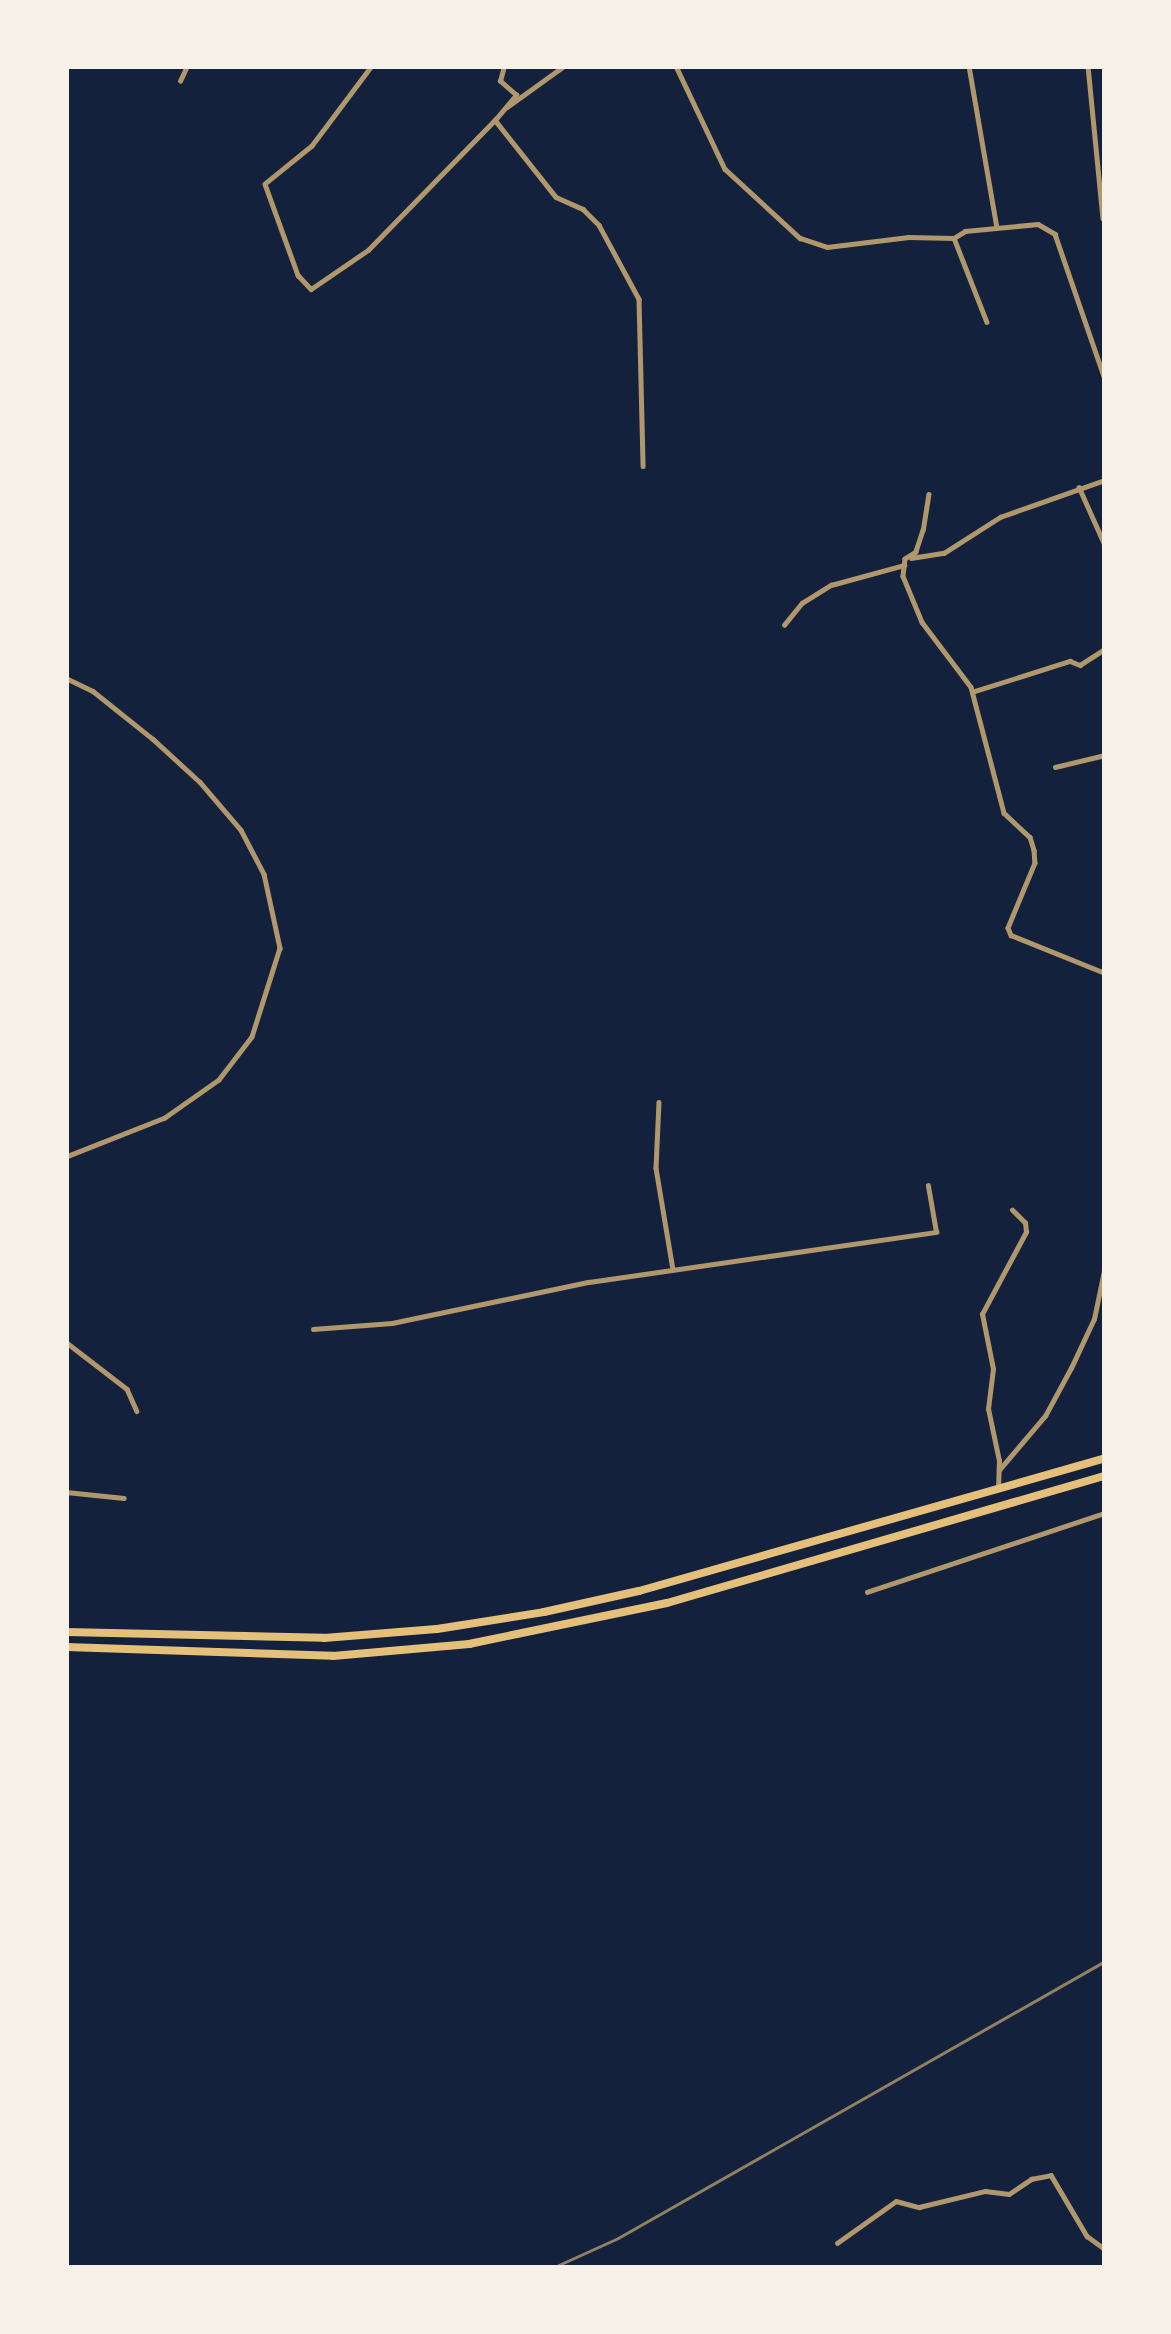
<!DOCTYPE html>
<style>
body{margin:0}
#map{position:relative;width:1171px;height:2334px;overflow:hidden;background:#14213d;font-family:Raleway,sans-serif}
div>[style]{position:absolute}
.minor>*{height:4.5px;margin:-2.25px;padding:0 2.25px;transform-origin:2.25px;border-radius:2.25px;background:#b1986c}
.trunk>*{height:8px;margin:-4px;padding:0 4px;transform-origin:4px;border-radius:4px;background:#e5c07b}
.rail>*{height:3px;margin:-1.5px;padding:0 1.5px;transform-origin:1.5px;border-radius:1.5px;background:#918062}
span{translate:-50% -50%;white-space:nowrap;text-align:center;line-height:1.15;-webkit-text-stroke:12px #f6f1e7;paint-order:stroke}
.frame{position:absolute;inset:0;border:69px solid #f6f1e7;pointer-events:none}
</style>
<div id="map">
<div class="minor">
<i style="left:372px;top:66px;width:100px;rotate:126.9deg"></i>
<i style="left:312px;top:146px;width:60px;rotate:141deg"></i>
<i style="left:265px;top:184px;width:97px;rotate:70.1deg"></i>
<i style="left:298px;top:275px;width:19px;rotate:47deg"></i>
<i style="left:311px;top:289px;width:69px;rotate:-34.4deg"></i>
<i style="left:368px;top:250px;width:182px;rotate:-45.7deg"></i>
<i style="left:495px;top:120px;width:33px;rotate:-50deg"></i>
<i style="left:516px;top:95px;width:21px;rotate:-139deg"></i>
<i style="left:500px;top:81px;width:16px;rotate:-75deg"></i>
<i style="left:676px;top:66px;width:114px;rotate:64.6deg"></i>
<i style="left:725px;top:169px;width:102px;rotate:42.6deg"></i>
<i style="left:800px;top:238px;width:28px;rotate:18deg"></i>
<i style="left:827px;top:247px;width:82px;rotate:-7deg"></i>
<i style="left:908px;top:237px;width:46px;rotate:1.2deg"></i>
<i style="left:954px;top:238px;width:90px;rotate:68.6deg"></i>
<i style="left:969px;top:66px;width:164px;rotate:80.2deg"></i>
<i style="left:1088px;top:66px;width:153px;rotate:84.4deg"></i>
<i style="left:180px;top:81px;width:17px;rotate:-65deg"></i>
<i style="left:507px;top:107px;width:70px;rotate:-35.7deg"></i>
<i style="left:495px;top:120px;width:98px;rotate:51.6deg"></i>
<i style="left:556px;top:197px;width:30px;rotate:24deg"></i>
<i style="left:583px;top:209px;width:23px;rotate:45deg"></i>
<i style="left:599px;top:225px;width:84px;rotate:61.6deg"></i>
<i style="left:639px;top:299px;width:167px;rotate:88.6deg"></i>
<i style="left:954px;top:238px;width:13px;rotate:-32deg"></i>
<i style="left:965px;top:231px;width:73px;rotate:-5.5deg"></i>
<i style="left:1038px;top:224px;width:20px;rotate:30deg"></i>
<i style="left:1055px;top:234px;width:153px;rotate:71deg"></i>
<i style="left:1079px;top:487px;width:64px;rotate:65.9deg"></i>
<i style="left:929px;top:494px;width:36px;rotate:99deg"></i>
<i style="left:923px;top:530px;width:23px;rotate:108deg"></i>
<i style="left:916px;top:552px;width:13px;rotate:148deg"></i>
<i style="left:905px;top:559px;width:17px;rotate:97deg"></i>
<i style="left:903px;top:576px;width:50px;rotate:67.6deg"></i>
<i style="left:922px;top:622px;width:81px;rotate:53deg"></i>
<i style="left:971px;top:687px;width:130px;rotate:75.3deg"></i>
<i style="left:1004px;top:813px;width:35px;rotate:43deg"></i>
<i style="left:1030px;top:837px;width:14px;rotate:73deg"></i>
<i style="left:1034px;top:850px;width:13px;rotate:86deg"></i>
<i style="left:1035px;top:863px;width:70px;rotate:112.6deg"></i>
<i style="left:1008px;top:928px;width:8px;rotate:67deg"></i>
<i style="left:1011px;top:935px;width:101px;rotate:22deg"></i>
<i style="left:911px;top:558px;width:33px;rotate:-9deg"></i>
<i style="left:944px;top:553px;width:67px;rotate:-32.7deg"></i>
<i style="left:1000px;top:517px;width:111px;rotate:-19.4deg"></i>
<i style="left:784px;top:625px;width:28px;rotate:-51deg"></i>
<i style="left:802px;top:603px;width:34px;rotate:-32deg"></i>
<i style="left:831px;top:585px;width:76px;rotate:-15.3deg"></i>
<i style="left:66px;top:678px;width:30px;rotate:26deg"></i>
<i style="left:93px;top:691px;width:77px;rotate:38.7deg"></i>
<i style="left:153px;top:739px;width:64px;rotate:42.5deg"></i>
<i style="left:200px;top:782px;width:63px;rotate:49.5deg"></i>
<i style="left:241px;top:830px;width:50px;rotate:62.4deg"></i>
<i style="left:264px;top:874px;width:76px;rotate:77.8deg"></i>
<i style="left:280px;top:948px;width:93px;rotate:107.5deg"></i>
<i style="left:252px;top:1037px;width:54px;rotate:127.5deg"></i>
<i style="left:219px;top:1080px;width:66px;rotate:144.9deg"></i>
<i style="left:165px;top:1118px;width:106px;rotate:158.5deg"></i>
<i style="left:972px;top:692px;width:103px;rotate:-17.6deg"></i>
<i style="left:1070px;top:661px;width:11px;rotate:22deg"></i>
<i style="left:1080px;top:665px;width:30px;rotate:-33deg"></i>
<i style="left:1055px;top:767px;width:51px;rotate:-13.5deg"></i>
<i style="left:659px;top:1102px;width:66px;rotate:92.6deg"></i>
<i style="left:656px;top:1168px;width:103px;rotate:80.5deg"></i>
<i style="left:313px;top:1329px;width:79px;rotate:-4.3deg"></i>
<i style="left:392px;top:1323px;width:201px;rotate:-11.8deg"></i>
<i style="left:589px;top:1282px;width:351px;rotate:-8.2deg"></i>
<i style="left:936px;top:1232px;width:47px;rotate:-99.9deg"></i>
<i style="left:66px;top:1342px;width:77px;rotate:37.6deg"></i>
<i style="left:127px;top:1389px;width:24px;rotate:66deg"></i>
<i style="left:999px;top:1470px;width:71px;rotate:-49.6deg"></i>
<i style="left:1045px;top:1416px;width:55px;rotate:-61.6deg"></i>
<i style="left:1071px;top:1368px;width:54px;rotate:-64.9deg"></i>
<i style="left:1094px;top:1319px;width:54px;rotate:-78.3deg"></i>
<i style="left:998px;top:1489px;width:28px;rotate:-88deg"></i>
<i style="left:999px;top:1461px;width:53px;rotate:-101.9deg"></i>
<i style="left:988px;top:1409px;width:40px;rotate:-82.9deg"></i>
<i style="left:993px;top:1369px;width:56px;rotate:-101.3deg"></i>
<i style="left:982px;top:1314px;width:93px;rotate:-61.8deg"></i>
<i style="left:1026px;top:1232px;width:9px;rotate:-96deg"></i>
<i style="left:1025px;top:1223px;width:18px;rotate:-135deg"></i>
<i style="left:66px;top:1492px;width:58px;rotate:5.9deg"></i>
<i style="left:867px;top:1592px;width:251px;rotate:-18.4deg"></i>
<i style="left:837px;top:2243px;width:72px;rotate:-35.4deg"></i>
<i style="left:896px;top:2201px;width:24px;rotate:15deg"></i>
<i style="left:919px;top:2207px;width:68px;rotate:-13.6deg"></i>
<i style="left:985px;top:2191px;width:24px;rotate:7deg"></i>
<i style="left:1009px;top:2194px;width:27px;rotate:-34deg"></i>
<i style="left:1031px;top:2179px;width:20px;rotate:-11deg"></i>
<i style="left:1051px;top:2175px;width:71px;rotate:59.5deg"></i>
<i style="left:1087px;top:2236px;width:22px;rotate:36deg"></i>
</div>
<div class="trunk">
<i style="left:66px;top:1632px;width:258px;rotate:1.3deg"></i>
<i style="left:324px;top:1638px;width:113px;rotate:-4.6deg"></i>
<i style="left:437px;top:1629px;width:108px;rotate:-9deg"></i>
<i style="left:544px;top:1612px;width:97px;rotate:-12.5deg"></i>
<i style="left:639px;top:1591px;width:485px;rotate:-15.9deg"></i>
<i style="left:66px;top:1647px;width:267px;rotate:1.9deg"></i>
<i style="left:333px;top:1656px;width:137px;rotate:-5deg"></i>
<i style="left:469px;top:1644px;width:202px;rotate:-11.7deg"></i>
<i style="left:667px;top:1603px;width:456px;rotate:-16.2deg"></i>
</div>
<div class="rail">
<i style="left:552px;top:2268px;width:72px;rotate:-24.4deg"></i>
<i style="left:618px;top:2238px;width:560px;rotate:-29.63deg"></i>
</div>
<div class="frame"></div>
</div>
